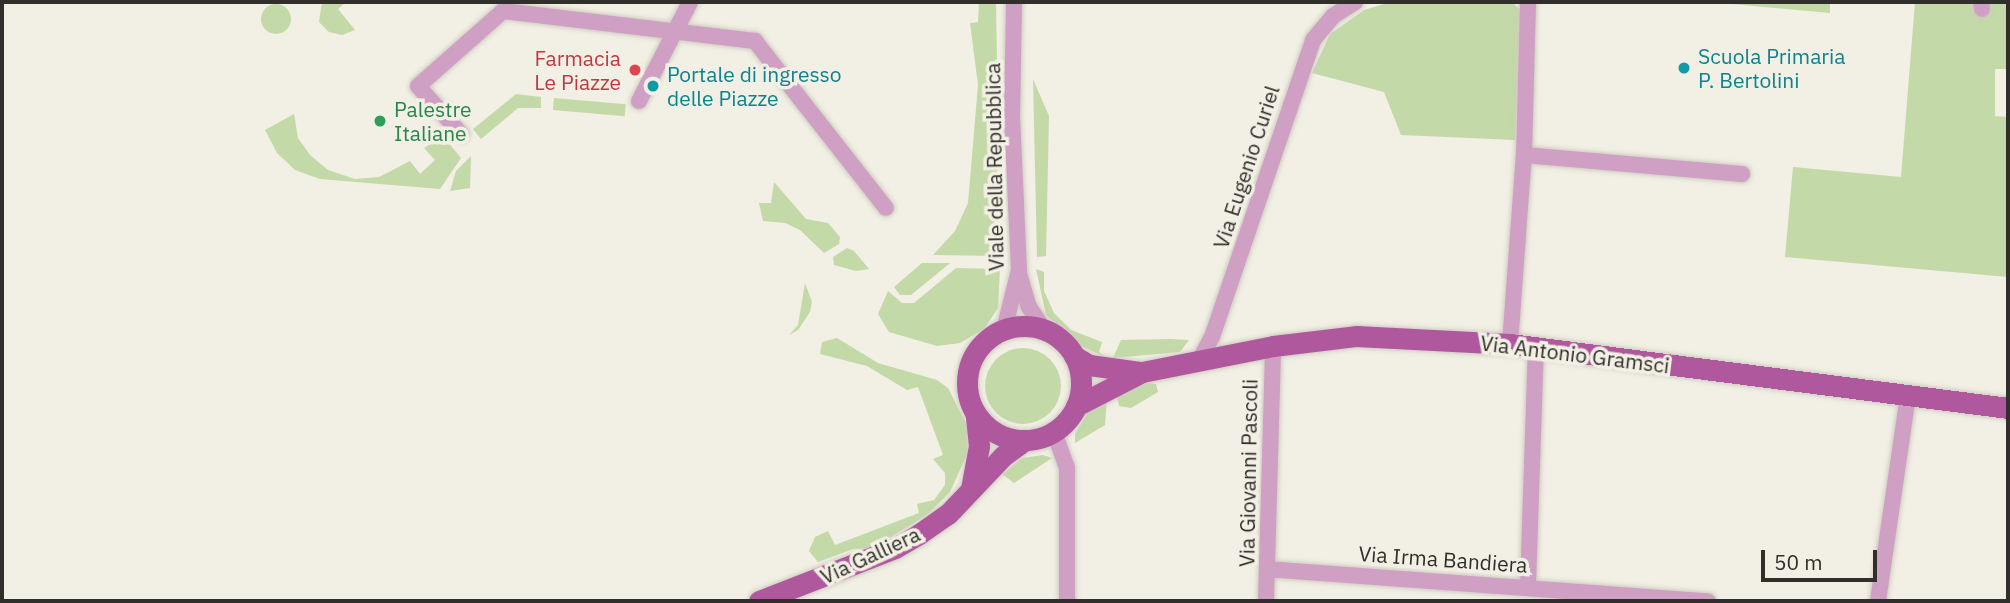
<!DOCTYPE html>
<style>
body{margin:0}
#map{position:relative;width:2010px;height:603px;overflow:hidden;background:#f2efe4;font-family:"IBM Plex Sans",sans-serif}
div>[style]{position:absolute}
.green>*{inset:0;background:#c3d9a7;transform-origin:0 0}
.round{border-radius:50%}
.roads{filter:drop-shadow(0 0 2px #cfccc3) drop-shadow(0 0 2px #cfccc3)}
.minor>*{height:16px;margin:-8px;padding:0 8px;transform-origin:8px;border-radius:8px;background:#d09fc4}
.major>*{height:21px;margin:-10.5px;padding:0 10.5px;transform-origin:10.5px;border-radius:10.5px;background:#b0589e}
.major>.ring{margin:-10.5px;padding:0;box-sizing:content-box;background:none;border:21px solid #b0589e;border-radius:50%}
.dots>*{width:19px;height:19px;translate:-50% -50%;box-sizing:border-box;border:4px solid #f2efe4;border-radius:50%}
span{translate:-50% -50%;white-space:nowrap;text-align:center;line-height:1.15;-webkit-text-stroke:7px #f2efe4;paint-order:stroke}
.culture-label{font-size:21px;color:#0d838f}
.left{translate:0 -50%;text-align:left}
.health-label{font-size:21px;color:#be3a42}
.right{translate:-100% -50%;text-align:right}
.leisure-label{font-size:21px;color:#27864d}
.street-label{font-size:21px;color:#302f2b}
.frame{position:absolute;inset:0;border:4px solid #302f2b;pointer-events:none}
.scale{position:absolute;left:1761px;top:550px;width:116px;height:32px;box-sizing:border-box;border:4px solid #302f2b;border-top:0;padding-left:9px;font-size:21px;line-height:24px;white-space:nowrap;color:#302f2b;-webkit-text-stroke:5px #f2efe4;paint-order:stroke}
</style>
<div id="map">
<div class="green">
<i style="clip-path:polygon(322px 2px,346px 2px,338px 9px,355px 30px,342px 35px,329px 32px,319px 22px)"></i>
<i style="clip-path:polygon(979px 2px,996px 2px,1000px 256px,933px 255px,955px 231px,968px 203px,978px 85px,970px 23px,978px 22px)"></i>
<i style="clip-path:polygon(1474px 2px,1514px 4px,1522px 11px,1515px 140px,1401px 135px,1384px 92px,1312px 73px,1330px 34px,1364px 10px,1391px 2px)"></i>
<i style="clip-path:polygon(1711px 2px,1830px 2px,1830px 13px)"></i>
<i style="clip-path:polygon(1915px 2px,2008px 2px,2008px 69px,1995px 69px,1995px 116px,2008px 117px,2008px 277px,1785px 257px,1793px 167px,1901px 177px)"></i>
<i class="round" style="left:261px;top:4px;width:30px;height:30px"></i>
<i style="clip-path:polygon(1033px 79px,1049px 116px,1046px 256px,1037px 257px)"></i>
<i style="clip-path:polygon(516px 94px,541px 97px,541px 108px,518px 108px,481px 139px,473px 129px)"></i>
<i style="left:554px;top:98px;width:72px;height:12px;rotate:5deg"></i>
<i style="clip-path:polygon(294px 114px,298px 138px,310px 155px,328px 170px,355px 179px,379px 177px,410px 161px,420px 174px,435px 160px,424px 148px,443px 136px,461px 158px,440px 189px,320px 179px,295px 170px,277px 153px,265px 130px)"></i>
<i style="clip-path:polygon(471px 156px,470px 188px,450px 191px,456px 171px)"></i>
<i style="clip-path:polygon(774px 182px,806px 219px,828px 223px,840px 237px,839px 244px,824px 253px,800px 230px,785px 223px,763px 221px,759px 203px,771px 203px)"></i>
<i style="clip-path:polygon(847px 248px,854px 251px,869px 269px,856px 271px,834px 265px,833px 257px)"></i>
<i style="clip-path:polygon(922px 263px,950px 263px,911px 295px,900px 295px,894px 287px)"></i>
<i style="clip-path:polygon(956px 268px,1000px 269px,998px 308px,984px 329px,960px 343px,937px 346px,889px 332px,878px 314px,888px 291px,902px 303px,914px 303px)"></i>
<i style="clip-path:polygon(1036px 269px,1044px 272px,1044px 291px,1054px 313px,1071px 330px,1102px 342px,1099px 352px,1105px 357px,1081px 346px,1046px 315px)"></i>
<i style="clip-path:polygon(805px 283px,812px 302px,810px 312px,798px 330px,789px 335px,798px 325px)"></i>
<i style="clip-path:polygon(837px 338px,878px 363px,937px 380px,948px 388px,967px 425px,968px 452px,950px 492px,928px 514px,873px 548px,853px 549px,818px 562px,809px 551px,815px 537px,828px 531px,835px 545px,919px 513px,917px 504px,934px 500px,945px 485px,945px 473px,933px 459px,943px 455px,918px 387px,907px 390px,867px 366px,820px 354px,822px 342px)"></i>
<i style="clip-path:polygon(1121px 340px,1171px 339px,1189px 340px,1180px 352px,1113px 358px)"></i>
<i class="round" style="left:985px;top:348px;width:76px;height:76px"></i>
<i style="clip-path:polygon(1148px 383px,1156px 384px,1158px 392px,1131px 408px,1119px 406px,1116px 392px)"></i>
<i style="clip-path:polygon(1107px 396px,1105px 425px,1075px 443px,1075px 434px,1089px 410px)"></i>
<i style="clip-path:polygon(1043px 455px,1052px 458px,1014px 483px,1002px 474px,1022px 458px)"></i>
</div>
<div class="roads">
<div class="minor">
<i style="left:1981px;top:2px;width:7px;rotate:82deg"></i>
<i style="left:639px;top:101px;width:111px;rotate:-62.7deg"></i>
<i style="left:461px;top:134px;width:64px;rotate:-131.9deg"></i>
<i style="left:418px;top:86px;width:113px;rotate:-41.4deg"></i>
<i style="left:503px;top:11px;width:254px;rotate:6.8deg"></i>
<i style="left:755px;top:41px;width:212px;rotate:51.9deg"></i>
<i style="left:1524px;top:155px;width:219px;rotate:5deg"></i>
<i style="left:1019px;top:273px;width:35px;rotate:74deg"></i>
<i style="left:1029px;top:307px;width:29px;rotate:56deg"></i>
<i style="left:1004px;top:330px;width:62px;rotate:-76deg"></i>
<i style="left:1019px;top:270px;width:152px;rotate:-92.6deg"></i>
<i style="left:1012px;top:118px;width:116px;rotate:-89deg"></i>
<i style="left:1510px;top:344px;width:190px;rotate:-85.8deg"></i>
<i style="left:1524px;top:155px;width:153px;rotate:-88.5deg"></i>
<i style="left:1199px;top:361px;width:27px;rotate:-62deg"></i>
<i style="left:1212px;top:337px;width:314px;rotate:-71.2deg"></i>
<i style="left:1313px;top:40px;width:31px;rotate:-50deg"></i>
<i style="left:1333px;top:16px;width:26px;rotate:-32deg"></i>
<i style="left:1054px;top:432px;width:38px;rotate:70deg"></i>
<i style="left:1067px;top:468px;width:133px;rotate:90deg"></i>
<i style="left:1267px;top:569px;width:442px;rotate:4.2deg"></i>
<i style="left:1528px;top:585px;width:238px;rotate:-88.1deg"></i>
<i style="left:1266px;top:601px;width:255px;rotate:-88.4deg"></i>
<i style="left:1878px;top:601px;width:208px;rotate:-81.7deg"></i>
</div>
<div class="major">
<i class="ring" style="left:967px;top:326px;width:93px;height:93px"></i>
<i style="left:1074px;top:356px;width:17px;rotate:31deg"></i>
<i style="left:1089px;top:365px;width:51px;rotate:7.8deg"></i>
<i style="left:1076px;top:406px;width:74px;rotate:-27.3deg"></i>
<i style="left:1142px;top:372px;width:134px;rotate:-11.2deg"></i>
<i style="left:1273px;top:346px;width:85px;rotate:-6.8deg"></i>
<i style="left:1357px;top:336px;width:153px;rotate:3deg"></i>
<i style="left:1510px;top:344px;width:502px;rotate:7.32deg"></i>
<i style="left:971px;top:489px;width:44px;rotate:-79.5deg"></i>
<i style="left:979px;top:446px;width:31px;rotate:-96deg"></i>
<i style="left:759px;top:601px;width:146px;rotate:-21.3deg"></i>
<i style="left:895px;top:548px;width:28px;rotate:-30deg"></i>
<i style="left:919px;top:534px;width:35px;rotate:-35deg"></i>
<i style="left:948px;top:514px;width:80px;rotate:-46.5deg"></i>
<i style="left:1003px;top:456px;width:26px;rotate:-36deg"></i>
</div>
</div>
<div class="dots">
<i style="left:1684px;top:68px;background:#0f9aa8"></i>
<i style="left:635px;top:70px;background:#e0444e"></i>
<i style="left:653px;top:86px;background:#0f9aa8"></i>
<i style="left:380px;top:121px;background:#2e9e5b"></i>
</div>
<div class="culture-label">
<span class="left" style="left:1698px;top:68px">Scuola Primaria<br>P. Bertolini</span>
<span class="left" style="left:667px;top:86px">Portale di ingresso<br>delle Piazze</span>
</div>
<div class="health-label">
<span class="right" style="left:621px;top:70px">Farmacia<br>Le Piazze</span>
</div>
<div class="leisure-label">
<span class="left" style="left:394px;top:121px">Palestre<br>Italiane</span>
</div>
<div class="street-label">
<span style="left:994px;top:167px;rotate:-91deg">Viale della Repubblica</span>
<span style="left:1246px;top:167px;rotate:-72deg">Via Eugenio Curiel</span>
<span style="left:1575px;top:354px;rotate:7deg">Via Antonio Gramsci</span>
<span style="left:1248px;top:473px;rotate:-89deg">Via Giovanni Pascoli</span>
<span style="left:870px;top:555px;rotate:-25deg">Via Galliera</span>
<span style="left:1443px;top:559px;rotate:4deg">Via Irma Bandiera</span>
</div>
<div class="frame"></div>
<div class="scale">50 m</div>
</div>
